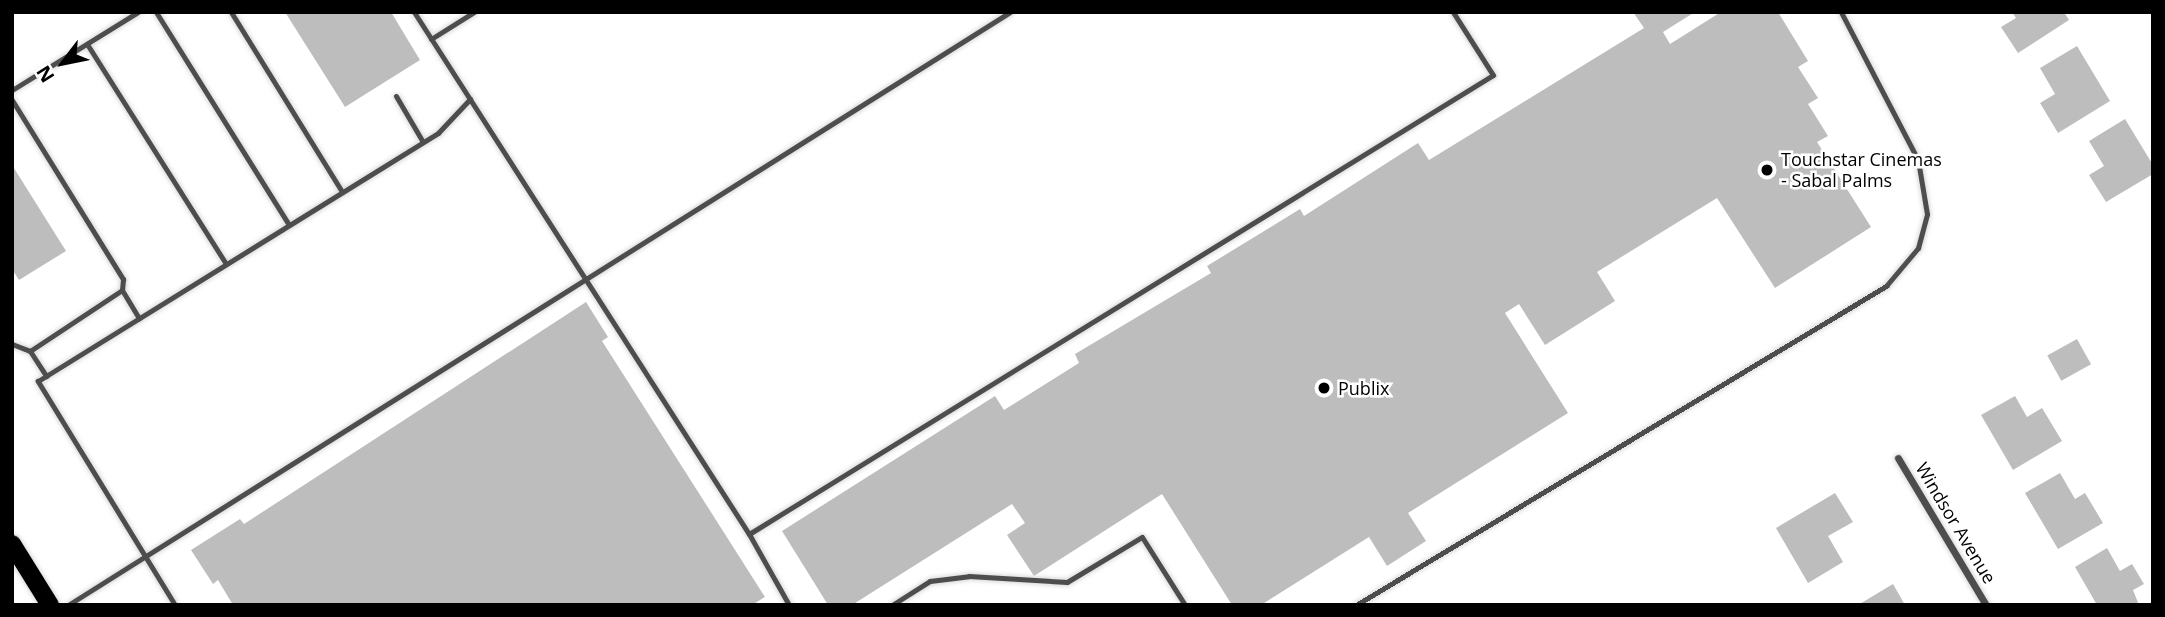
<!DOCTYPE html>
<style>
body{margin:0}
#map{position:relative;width:2165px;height:617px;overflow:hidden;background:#fff;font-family:"Open Sans",sans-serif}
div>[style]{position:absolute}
.building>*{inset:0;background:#bdbdbd;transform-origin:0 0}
.roads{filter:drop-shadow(0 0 2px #dbdbdb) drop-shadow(0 0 2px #dbdbdb)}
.service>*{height:5px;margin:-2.5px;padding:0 2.5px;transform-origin:2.5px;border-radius:2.5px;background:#4d4d4d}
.minor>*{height:7px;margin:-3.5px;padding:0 3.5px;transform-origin:3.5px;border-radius:3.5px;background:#4d4d4d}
.primary>*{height:18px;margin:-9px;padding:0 9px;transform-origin:9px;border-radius:9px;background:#000}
.dots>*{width:19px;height:19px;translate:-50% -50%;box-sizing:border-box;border:4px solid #fff;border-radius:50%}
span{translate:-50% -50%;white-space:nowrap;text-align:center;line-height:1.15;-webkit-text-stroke:5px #fff;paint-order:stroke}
.poi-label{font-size:18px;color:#000}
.left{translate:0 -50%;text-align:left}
.street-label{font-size:18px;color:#000}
.frame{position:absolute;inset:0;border:14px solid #000;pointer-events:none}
.north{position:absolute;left:28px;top:28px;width:70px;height:70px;-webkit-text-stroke:5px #fff;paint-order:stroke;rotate:238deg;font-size:19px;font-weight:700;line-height:28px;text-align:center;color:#000}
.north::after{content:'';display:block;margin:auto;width:24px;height:32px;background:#000;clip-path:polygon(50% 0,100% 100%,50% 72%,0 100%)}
</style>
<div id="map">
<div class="building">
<i style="clip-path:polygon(285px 12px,391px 12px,420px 60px,345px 107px)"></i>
<i style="clip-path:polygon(1633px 12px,1695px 12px,1663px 32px,1670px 44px,1721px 12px,1778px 12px,1808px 61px,1798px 67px,1818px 98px,1808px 104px,1828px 136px,1817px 142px,1871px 227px,1775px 288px,1717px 198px,1597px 272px,1615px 301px,1545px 345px,1519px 304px,1505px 313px,1568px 413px,1408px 513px,1426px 541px,1387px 566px,1369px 537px,1261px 605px,1232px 605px,1162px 494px,1034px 576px,1007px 535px,1025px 523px,1012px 504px,852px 605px,828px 605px,782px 531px,995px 396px,1004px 410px,1079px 363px,1075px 354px,1211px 273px,1207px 266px,1300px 209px,1304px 216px,1418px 143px,1429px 160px,1644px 28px)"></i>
<i style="clip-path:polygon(2012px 12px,2064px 12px,2069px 20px,2018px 53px,2001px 27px,2016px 18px)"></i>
<i style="clip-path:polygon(2077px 46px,2110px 101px,2058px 133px,2040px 103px,2055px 94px,2040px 68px)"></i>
<i style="clip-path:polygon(2125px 119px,2153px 165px,2153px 174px,2106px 202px,2089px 175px,2104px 166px,2089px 141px)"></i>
<i style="clip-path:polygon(12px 165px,66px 251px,19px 280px,12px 269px)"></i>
<i style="clip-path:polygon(586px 302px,608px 337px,602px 341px,765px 597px,752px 605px,233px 605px,218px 580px,213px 584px,191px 550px,240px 519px,244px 524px)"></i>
<i style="left:2077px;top:339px;width:29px;height:34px;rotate:61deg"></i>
<i style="clip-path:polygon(2015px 396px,2027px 417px,2042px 408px,2062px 441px,2013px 470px,1981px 415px)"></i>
<i style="clip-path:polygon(2060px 473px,2075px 499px,2085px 493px,2103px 523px,2058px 549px,2025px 493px)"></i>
<i style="clip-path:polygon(1835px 493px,1853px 522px,1828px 536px,1843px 562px,1808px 583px,1776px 528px)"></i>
<i style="clip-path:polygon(2107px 548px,2120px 571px,2132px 564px,2144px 584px,2133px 590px,2139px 605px,2097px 605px,2075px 567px)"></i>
<i style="clip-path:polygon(1893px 584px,1905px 605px,1858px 605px)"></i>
</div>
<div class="roads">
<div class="service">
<i style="left:156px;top:12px;width:251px;rotate:58deg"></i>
<i style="left:231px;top:12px;width:211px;rotate:58.3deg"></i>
<i style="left:414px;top:12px;width:620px;rotate:57.31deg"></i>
<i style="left:749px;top:534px;width:81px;rotate:60.6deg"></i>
<i style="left:431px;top:39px;width:51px;rotate:-32.1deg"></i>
<i style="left:87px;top:44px;width:260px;rotate:57.7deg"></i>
<i style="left:12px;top:90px;width:148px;rotate:-31.8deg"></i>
<i style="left:396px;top:96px;width:53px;rotate:59.6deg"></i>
<i style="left:12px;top:100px;width:211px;rotate:58.2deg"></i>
<i style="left:123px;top:279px;width:11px;rotate:95deg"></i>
<i style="left:122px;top:290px;width:33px;rotate:59deg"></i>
<i style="left:12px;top:344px;width:19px;rotate:21deg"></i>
<i style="left:30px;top:351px;width:110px;rotate:-33.5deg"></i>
<i style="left:30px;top:351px;width:30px;rotate:57deg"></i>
<i style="left:749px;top:534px;width:874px;rotate:-31.67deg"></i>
<i style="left:1493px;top:75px;width:75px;rotate:-122.4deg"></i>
<i style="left:68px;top:605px;width:1113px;rotate:-32.19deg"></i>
<i style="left:175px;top:605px;width:263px;rotate:-121.5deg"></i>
<i style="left:38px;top:381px;width:471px;rotate:-31.8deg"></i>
<i style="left:438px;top:133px;width:47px;rotate:-46.7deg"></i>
<i style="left:892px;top:605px;width:45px;rotate:-32.3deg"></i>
<i style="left:930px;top:581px;width:39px;rotate:-7deg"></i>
<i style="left:969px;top:576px;width:98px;rotate:3.5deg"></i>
<i style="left:1067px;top:582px;width:87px;rotate:-31deg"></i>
<i style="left:1142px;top:537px;width:80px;rotate:57.7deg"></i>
<i style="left:1356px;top:605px;width:619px;rotate:-31.04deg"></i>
<i style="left:1886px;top:286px;width:50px;rotate:-49.9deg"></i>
<i style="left:1918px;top:248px;width:35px;rotate:-75deg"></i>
<i style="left:1927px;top:214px;width:55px;rotate:-99.5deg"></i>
<i style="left:1918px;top:160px;width:167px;rotate:-117.5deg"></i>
</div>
<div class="minor">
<i style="left:1898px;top:458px;width:171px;rotate:59.1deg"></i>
</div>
<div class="primary">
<i style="left:12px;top:544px;width:72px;rotate:58.1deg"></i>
</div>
</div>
<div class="dots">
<i style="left:1767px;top:170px;background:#000"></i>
<i style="left:1324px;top:388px;background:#000"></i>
</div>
<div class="poi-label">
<span class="left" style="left:1781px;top:170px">Touchstar Cinemas<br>- Sabal Palms</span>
<span class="left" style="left:1338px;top:388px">Publix</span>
</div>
<div class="street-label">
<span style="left:1956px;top:523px;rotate:59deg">Windsor Avenue</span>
</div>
<div class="frame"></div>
<div class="north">N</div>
</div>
